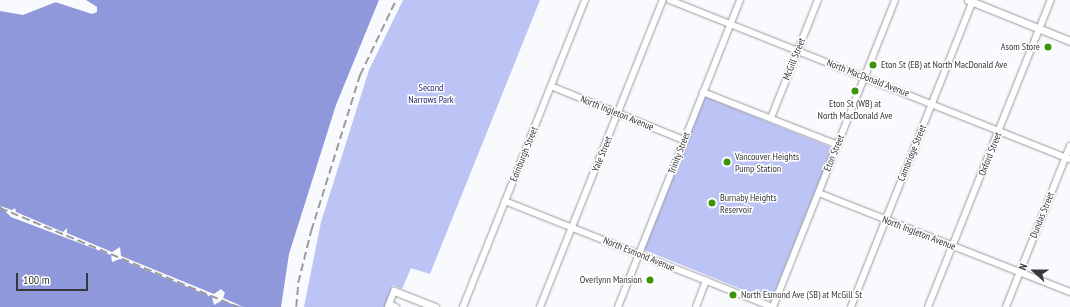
<!DOCTYPE html>
<style>
body{margin:0}
#map{position:relative;width:1070px;height:307px;overflow:hidden;background:#f9fafe;font-family:"PT Sans Narrow",sans-serif}
div>[style]{position:absolute}
.green>*{inset:0;background:#bcc3f5;transform-origin:0 0}
.water>*{inset:0;background:#9098dc}
.pier>*{inset:0;background:#f9fafe}
.roads{filter:drop-shadow(0 0 1px #999a9d) drop-shadow(0 0 1px #999a9d)}
.minor>*{height:5.5px;margin:-2.75px;padding:0 2.75px;transform-origin:2.75px;border-radius:2.75px;background:#fff}
.tertiary>*{height:7px;margin:-3.5px;padding:0 3.5px;transform-origin:3.5px;border-radius:3.5px;background:#fff}
.rail>*{height:1.5px;margin-top:-0.75px;transform-origin:0;background:repeating-linear-gradient(90deg,#9a9b9d 0 8px,transparent 0 12px)}
.dots>*{width:11px;height:11px;translate:-50% -50%;box-sizing:border-box;border:2px solid #fff;border-radius:50%}
span{translate:-50% -50%;white-space:nowrap;text-align:center;line-height:1.15;-webkit-text-stroke:3px #fff;paint-order:stroke}
.poi-label{font-size:10px;color:#373839}
.right{translate:-100% -50%;text-align:right}
.left{translate:0 -50%;text-align:left}
.street-label{font-size:10px;color:#373839}
.park-label{font-size:10px;color:#272370}
.north{position:absolute;left:1014px;top:251px;width:40px;height:40px;-webkit-text-stroke:3px #fff;paint-order:stroke;rotate:291deg;font-size:11px;font-weight:700;line-height:16px;text-align:center;color:#373839}
.north::after{content:'';display:block;margin:auto;width:14px;height:18px;background:#373839;clip-path:polygon(50% 0,100% 100%,50% 72%,0 100%)}
.scale{position:absolute;left:16px;top:273px;width:72px;height:18px;box-sizing:border-box;border:2px solid #373839;border-top:0;padding-left:5px;font-size:12px;line-height:14px;white-space:nowrap;color:#373839;-webkit-text-stroke:3px #fff;paint-order:stroke}
</style>
<div id="map">
<div class="green">
<i style="clip-path:polygon(403px 0,540px 0,430px 274px,411px 268px,402px 289px,393px 285px,385px 307px,304px 307px,321px 222px,369px 70px)"></i>
<i style="left:704px;top:96px;width:139px;height:165px;rotate:22deg"></i>
</div>
<div class="water">
<i style="clip-path:polygon(61px 0,379px 0,336px 105px,289px 254px,281px 307px,0 307px,0 11px,23px 15px)"></i>
</div>
<div class="pier">
<i style="clip-path:polygon(49px 0,86px 0,97px 7px,97px 12px,92px 14px)"></i>
<i style="clip-path:polygon(0 206px,12px 210px,15px 208px,16px 212px,63px 232px,67px 228px,67px 233px,112px 252px,120px 247px,121px 256px,214px 294px,221px 289px,225px 293px,223px 298px,244px 307px,221px 301px,214px 305px,212px 297px,120px 259px,112px 262px,111px 255px,11px 217px)"></i>
</div>
<div class="roads">
<div class="minor">
<i style="left:670px;top:0;width:430px;rotate:21.7deg"></i>
<i style="left:551px;top:86px;width:144px;rotate:22.1deg"></i>
<i style="left:703px;top:92px;width:145px;rotate:21.4deg"></i>
<i style="left:771px;top:118px;width:127px;rotate:-68.3deg"></i>
<i style="left:819px;top:193px;width:270px;rotate:21.5deg"></i>
<i style="left:505px;top:201px;width:288px;rotate:21.6deg"></i>
<i style="left:388px;top:307px;width:17px;rotate:-69deg"></i>
<i style="left:463px;top:307px;width:330px;rotate:-68.3deg"></i>
<i style="left:540px;top:307px;width:331px;rotate:-68.2deg"></i>
<i style="left:618px;top:307px;width:330px;rotate:-68.3deg"></i>
<i style="left:696px;top:307px;width:28px;rotate:-69deg"></i>
<i style="left:773px;top:307px;width:330px;rotate:-68.3deg"></i>
<i style="left:851px;top:307px;width:330px;rotate:-68.3deg"></i>
<i style="left:928px;top:307px;width:331px;rotate:-68.2deg"></i>
<i style="left:1006px;top:307px;width:173px;rotate:-68.3deg"></i>
</div>
<div class="tertiary">
<i style="left:968px;top:0;width:110px;rotate:21.9deg"></i>
<i style="left:394px;top:291px;width:44px;rotate:21.3deg"></i>
<i style="left:389px;top:304px;width:7px;rotate:27deg"></i>
</div>
</div>
<div class="rail">
<i style="left:0;top:208px;width:258px;rotate:22.6deg"></i>
<i style="left:296px;top:307px;width:24px;rotate:-85deg"></i>
<i style="left:298px;top:283px;width:54px;rotate:-76deg"></i>
<i style="left:311px;top:231px;width:164px;rotate:-72.6deg"></i>
<i style="left:360px;top:75px;width:83px;rotate:-64.4deg"></i>
</div>
<div class="dots">
<i style="left:1048px;top:47px;background:#3c940a"></i>
<i style="left:873px;top:65px;background:#3c940a"></i>
<i style="left:855px;top:91px;background:#3c940a"></i>
<i style="left:727px;top:162px;background:#3c940a"></i>
<i style="left:712px;top:203px;background:#3c940a"></i>
<i style="left:650px;top:280px;background:#3c940a"></i>
<i style="left:733px;top:295px;background:#3c940a"></i>
</div>
<div class="poi-label">
<span class="right" style="left:1040px;top:47px">Asom Store</span>
<span class="left" style="left:881px;top:65px">Eton St (EB) at North MacDonald Ave</span>
<span style="left:855px;top:109px">Eton St (WB) at<br>North MacDonald Ave</span>
<span class="left" style="left:735px;top:162px">Vancouver Heights<br>Pump Station</span>
<span class="left" style="left:720px;top:203px">Burnaby Heights<br>Reservoir</span>
<span class="right" style="left:642px;top:280px">Overlynn Mansion</span>
<span class="left" style="left:741px;top:295px">North Esmond Ave (SB) at McGill St</span>
</div>
<div class="street-label">
<span style="left:794px;top:59px;rotate:-68deg">McGill Street</span>
<span style="left:868px;top:78px;rotate:21deg">North MacDonald Avenue</span>
<span style="left:617px;top:113px;rotate:22deg">North Ingleton Avenue</span>
<span style="left:679px;top:153px;rotate:-69deg">Trinity Street</span>
<span style="left:834px;top:153px;rotate:-68deg">Eton Street</span>
<span style="left:912px;top:153px;rotate:-68deg">Cambridge Street</span>
<span style="left:524px;top:154px;rotate:-68deg">Edinburgh Street</span>
<span style="left:602px;top:154px;rotate:-68deg">Yale Street</span>
<span style="left:990px;top:154px;rotate:-68deg">Oxford Street</span>
<span style="left:1042px;top:215px;rotate:-68deg">Dundas Street</span>
<span style="left:919px;top:233px;rotate:21deg">North Ingleton Avenue</span>
<span style="left:639px;top:254px;rotate:22deg">North Esmond Avenue</span>
</div>
<div class="park-label">
<span style="left:431px;top:93px">Second<br>Narrows Park</span>
</div>
<div class="north">N</div>
<div class="scale">100 m</div>
</div>
